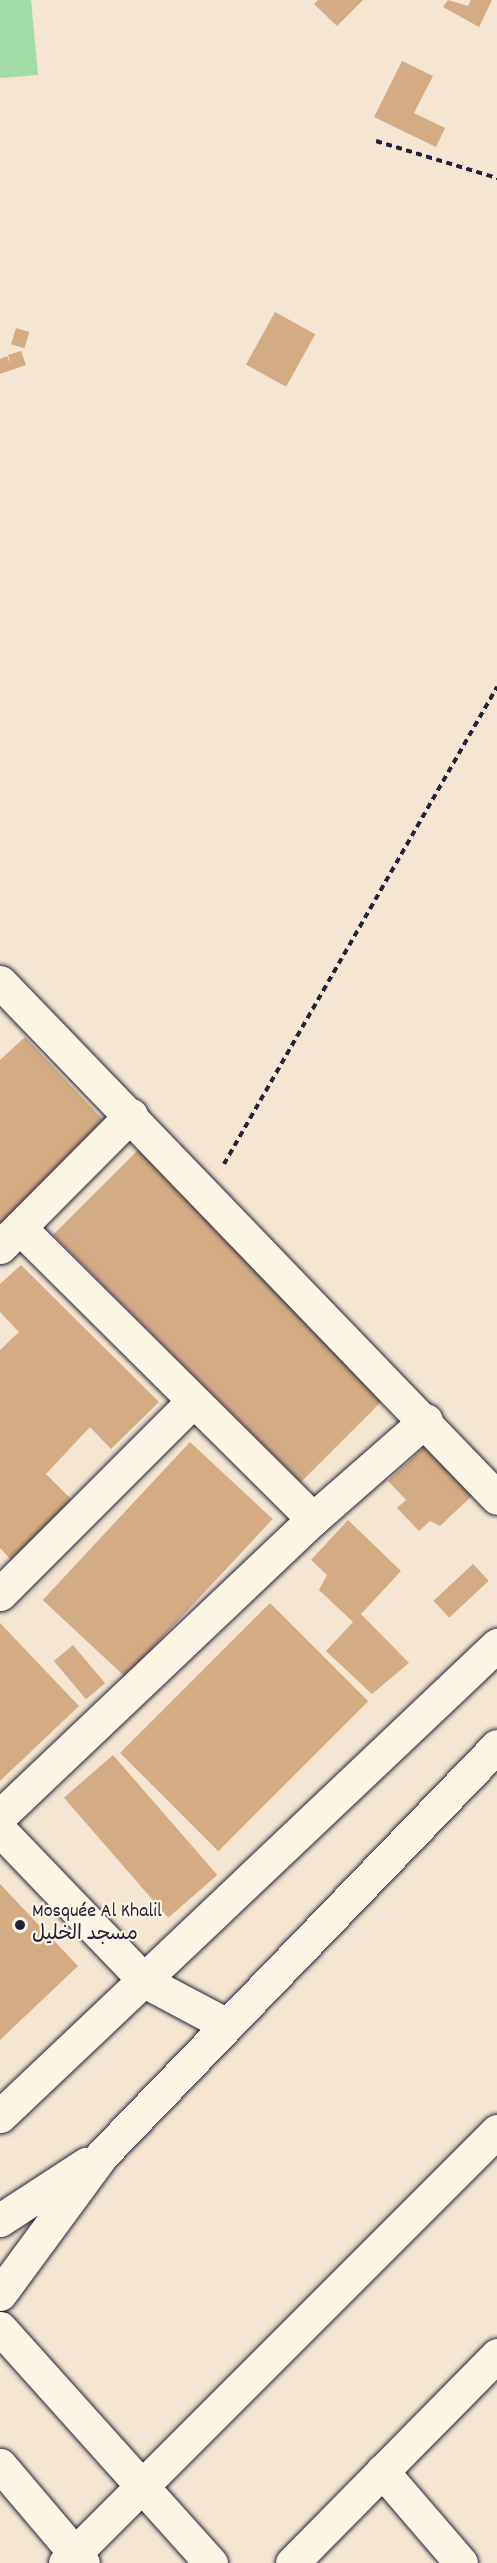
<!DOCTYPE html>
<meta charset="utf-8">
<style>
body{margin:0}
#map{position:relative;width:497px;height:2563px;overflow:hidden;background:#f4e6d2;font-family:Dekko,"Playpen Sans Arabic",sans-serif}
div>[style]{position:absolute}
.green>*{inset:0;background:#a0dca3}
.building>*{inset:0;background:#d3ac84;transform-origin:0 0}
.path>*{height:4px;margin-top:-2px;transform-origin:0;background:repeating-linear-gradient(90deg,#22223b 0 6px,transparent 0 10.5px)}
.roads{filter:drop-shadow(0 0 2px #22223b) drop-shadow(0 0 2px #22223b)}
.street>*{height:33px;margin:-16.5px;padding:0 16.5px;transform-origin:16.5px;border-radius:16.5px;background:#fcf5e5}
.primary>*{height:33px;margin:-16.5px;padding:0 16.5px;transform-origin:16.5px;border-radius:16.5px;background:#fcf5e5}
.dots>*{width:16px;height:16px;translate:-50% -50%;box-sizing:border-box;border:3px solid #fcf5e5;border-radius:50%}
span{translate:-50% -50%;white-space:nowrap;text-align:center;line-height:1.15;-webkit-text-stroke:4.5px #fcf5e5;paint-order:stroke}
.poi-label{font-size:20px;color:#22223b}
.left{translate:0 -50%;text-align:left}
</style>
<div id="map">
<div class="green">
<i style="clip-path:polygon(0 0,31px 0,38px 75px,0 78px)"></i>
</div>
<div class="building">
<i style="clip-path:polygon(318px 0,363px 0,337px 26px,314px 4px)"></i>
<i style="clip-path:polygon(448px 0,468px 6px,471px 0,492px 0,479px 27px,443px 7px)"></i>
<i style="clip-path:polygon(402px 61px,433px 76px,414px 113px,445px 128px,436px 147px,374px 117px)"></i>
<i style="left:275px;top:312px;width:46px;height:60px;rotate:29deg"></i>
<i style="left:16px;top:328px;width:14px;height:17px;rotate:17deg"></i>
<i style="clip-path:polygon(21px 351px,26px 365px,0 374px,0 359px,7px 356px,11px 365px,8px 355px)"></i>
<i style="clip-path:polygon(25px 1037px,108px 1125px,0 1225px,0 1060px)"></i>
<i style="left:143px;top:1145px;width:350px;height:127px;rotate:45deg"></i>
<i style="clip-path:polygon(21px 1265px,159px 1402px,111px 1449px,90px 1427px,46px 1474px,76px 1504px,14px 1563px,0 1548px,0 1350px,19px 1332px,0 1312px,0 1284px)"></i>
<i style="clip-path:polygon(432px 1440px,478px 1490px,440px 1526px,430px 1521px,419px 1531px,397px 1508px,406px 1500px,388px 1481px)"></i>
<i style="left:190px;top:1442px;width:113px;height:216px;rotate:43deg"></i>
<i style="clip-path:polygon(348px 1520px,401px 1571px,361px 1614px,409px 1663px,372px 1694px,326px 1651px,353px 1622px,319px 1590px,327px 1575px,311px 1560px)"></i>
<i style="left:473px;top:1564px;width:23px;height:54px;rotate:47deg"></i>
<i style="left:270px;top:1603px;width:139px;height:212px;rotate:45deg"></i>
<i style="clip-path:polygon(0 1623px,79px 1706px,0 1781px)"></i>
<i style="left:73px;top:1645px;width:50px;height:25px;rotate:50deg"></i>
<i style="left:113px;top:1755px;width:159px;height:65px;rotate:49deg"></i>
<i style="clip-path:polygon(0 1884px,78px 1966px,0 2040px)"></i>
</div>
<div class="path">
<i style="left:376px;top:141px;width:127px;rotate:17deg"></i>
<i style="left:224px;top:1164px;width:550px;rotate:-60.22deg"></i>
</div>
<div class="roads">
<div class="street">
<i style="left:0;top:982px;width:716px;rotate:46.07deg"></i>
<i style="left:20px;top:1228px;width:413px;rotate:44.8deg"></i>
<i style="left:0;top:1247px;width:186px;rotate:-45.2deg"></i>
<i style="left:0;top:1594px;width:273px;rotate:-45deg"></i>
<i style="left:0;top:1816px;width:431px;rotate:-43.5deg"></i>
<i style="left:313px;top:1519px;width:150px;rotate:-41.2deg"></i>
<i style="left:0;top:1830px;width:211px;rotate:46.2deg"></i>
<i style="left:146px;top:1982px;width:92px;rotate:28deg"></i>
<i style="left:0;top:2116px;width:685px;rotate:-43.46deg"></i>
<i style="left:0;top:2328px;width:316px;rotate:48.1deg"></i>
<i style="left:0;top:2465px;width:128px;rotate:49.7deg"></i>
<i style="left:382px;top:2471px;width:121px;rotate:49.3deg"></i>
<i style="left:65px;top:2563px;width:611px;rotate:-45deg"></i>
<i style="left:292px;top:2563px;width:292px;rotate:-45.4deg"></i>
</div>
<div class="primary">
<i style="left:0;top:2220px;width:103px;rotate:-33.1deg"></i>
<i style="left:0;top:2294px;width:174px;rotate:-53.7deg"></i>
<i style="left:103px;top:2154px;width:567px;rotate:-46deg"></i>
</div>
</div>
<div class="dots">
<i style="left:20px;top:1925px;background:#22223b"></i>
</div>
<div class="poi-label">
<span class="left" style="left:32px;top:1924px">Mosquée Al Khalil<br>مسجد الخليل</span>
</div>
</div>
